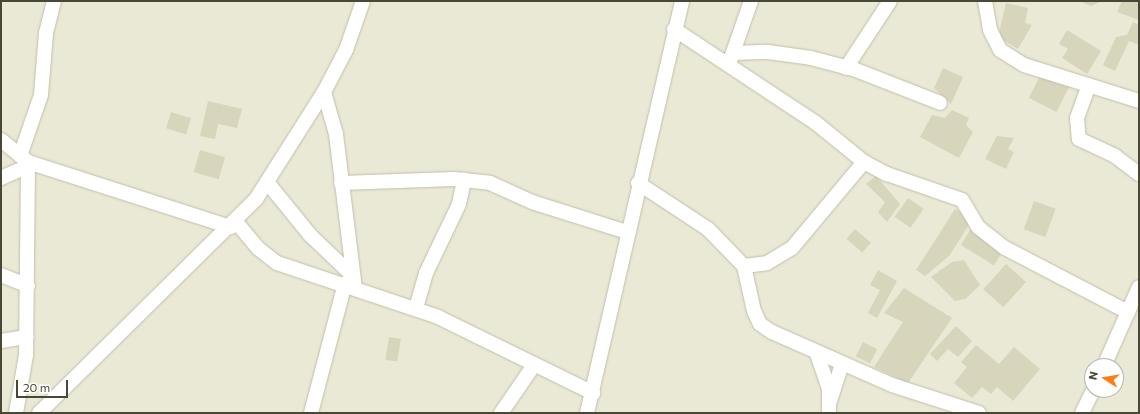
<!DOCTYPE html>
<style>
body{margin:0}
#map{position:relative;width:1140px;height:414px;overflow:hidden;background:#f5f5e8;font-family:Commissioner,sans-serif}
div>[style]{position:absolute}
.residential>*{inset:0;background:#e9e9d5}
.building>*{inset:0;background:#d7d5bc;transform-origin:0 0}
.roads{filter:drop-shadow(0 0 1px #c1c0a9) drop-shadow(0 0 1px #c1c0a9)}
.minor>*{height:14px;margin:-7px;padding:0 7px;transform-origin:7px;border-radius:7px;background:#fff}
span{translate:-50% -50%;white-space:nowrap;text-align:center;line-height:1.15;-webkit-text-stroke:4px #fff;paint-order:stroke}
.frame{position:absolute;inset:0;border:2px solid #494736;pointer-events:none}
.north{position:absolute;left:1084px;top:358px;width:40px;height:40px;box-sizing:border-box;background:#fff;border:1px solid #b6b5af;border-radius:50%;rotate:282deg;font-size:11px;font-weight:700;line-height:16px;text-align:center;color:#494736}
.north::after{content:'';display:block;margin:auto;width:14px;height:18px;background:#ff7d14;clip-path:polygon(50% 0,100% 100%,50% 72%,0 100%)}
.scale{position:absolute;left:16px;top:380px;width:52px;height:18px;box-sizing:border-box;border:2px solid #494736;border-top:0;padding-left:5px;font-size:12px;line-height:14px;white-space:nowrap;color:#494736;-webkit-text-stroke:3px #fff;paint-order:stroke}
</style>
<div id="map">
<div class="residential">
<i style="clip-path:polygon(evenodd,1px 1px,1139px 1px,1139px 413px,1px 413px,1px 1px,1092px 366px,1116px 366px,1116px 390px,1092px 390px,1092px 366px)"></i>
</div>
<div class="building">
<i style="clip-path:polygon(1079px 1px,1102px 1px,1091px 6px)"></i>
<i style="clip-path:polygon(1122px 1px,1139px 1px,1139px 20px,1117px 12px)"></i>
<i style="clip-path:polygon(1006px 3px,1028px 8px,1025px 23px,1032px 25px,1018px 49px,998px 37px)"></i>
<i style="clip-path:polygon(1133px 22px,1139px 25px,1139px 45px,1129px 41px,1115px 71px,1103px 65px,1116px 37px,1127px 35px)"></i>
<i style="clip-path:polygon(1067px 30px,1101px 51px,1087px 74px,1062px 58px,1068px 49px,1059px 44px)"></i>
<i style="clip-path:polygon(943px 68px,963px 77px,951px 104px,934px 88px)"></i>
<i style="left:1042px;top:72px;width:31px;height:29px;rotate:27deg"></i>
<i style="clip-path:polygon(208px 101px,242px 109px,237px 128px,218px 124px,215px 139px,200px 136px)"></i>
<i style="clip-path:polygon(952px 110px,969px 118px,966px 125px,973px 132px,959px 158px,920px 137px,932px 115px,945px 118px)"></i>
<i style="left:171px;top:112px;width:21px;height:17px;rotate:17deg"></i>
<i style="clip-path:polygon(997px 136px,1014px 138px,1008px 149px,1014px 152px,1006px 169px,985px 159px)"></i>
<i style="left:200px;top:150px;width:26px;height:23px;rotate:16deg"></i>
<i style="clip-path:polygon(876px 176px,900px 204px,887px 222px,878px 212px,885px 202px,866px 184px)"></i>
<i style="left:908px;top:198px;width:19px;height:23px;rotate:35deg"></i>
<i style="left:1034px;top:201px;width:23px;height:30px;rotate:20deg"></i>
<i style="clip-path:polygon(955px 209px,972px 220px,950px 255px,925px 276px,916px 270px)"></i>
<i style="left:972px;top:227px;width:39px;height:21px;rotate:32deg"></i>
<i style="left:855px;top:229px;width:21px;height:13px;rotate:41deg"></i>
<i style="clip-path:polygon(964px 260px,980px 285px,965px 299px,955px 301px,931px 277px,952px 262px)"></i>
<i style="left:1006px;top:264px;width:27px;height:34px;rotate:42deg"></i>
<i style="clip-path:polygon(878px 270px,897px 281px,877px 318px,868px 313px,880px 290px,870px 285px)"></i>
<i style="clip-path:polygon(904px 288px,952px 318px,908px 383px,874px 367px,903px 322px,884px 313px)"></i>
<i style="clip-path:polygon(956px 326px,972px 341px,958px 357px,948px 349px,937px 361px,930px 354px)"></i>
<i style="left:389px;top:337px;width:12px;height:23px;rotate:9deg"></i>
<i style="left:863px;top:342px;width:16px;height:16px;rotate:27deg"></i>
<i style="clip-path:polygon(976px 345px,999px 364px,1014px 347px,1040px 369px,1013px 401px,997px 387px,991px 394px,982px 387px,972px 398px,954px 383px,967px 367px,961px 362px)"></i>
</div>
<div class="roads">
<div class="minor">
<i style="left:985px;top:1px;width:29px;rotate:80deg"></i>
<i style="left:990px;top:30px;width:22px;rotate:63deg"></i>
<i style="left:1000px;top:50px;width:28px;rotate:32deg"></i>
<i style="left:1024px;top:65px;width:121px;rotate:17.4deg"></i>
<i style="left:674px;top:29px;width:170px;rotate:33.5deg"></i>
<i style="left:816px;top:123px;width:62px;rotate:39.1deg"></i>
<i style="left:864px;top:162px;width:26px;rotate:28deg"></i>
<i style="left:887px;top:174px;width:79px;rotate:19.1deg"></i>
<i style="left:962px;top:200px;width:31px;rotate:59deg"></i>
<i style="left:978px;top:227px;width:34px;rotate:38deg"></i>
<i style="left:1005px;top:248px;width:139px;rotate:27.5deg"></i>
<i style="left:733px;top:53px;width:35px;rotate:-2deg"></i>
<i style="left:768px;top:52px;width:43px;rotate:7.9deg"></i>
<i style="left:811px;top:58px;width:47px;rotate:14.9deg"></i>
<i style="left:856px;top:70px;width:90px;rotate:21.4deg"></i>
<i style="left:730px;top:61px;width:64px;rotate:-70.7deg"></i>
<i style="left:846px;top:68px;width:80px;rotate:-56.7deg"></i>
<i style="left:1089px;top:85px;width:35px;rotate:110deg"></i>
<i style="left:1077px;top:118px;width:21px;rotate:85deg"></i>
<i style="left:1079px;top:139px;width:40px;rotate:25deg"></i>
<i style="left:1115px;top:156px;width:30px;rotate:37deg"></i>
<i style="left:324px;top:92px;width:44px;rotate:74.1deg"></i>
<i style="left:336px;top:134px;width:155px;rotate:83deg"></i>
<i style="left:1px;top:140px;width:35px;rotate:39deg"></i>
<i style="left:28px;top:162px;width:213px;rotate:17.8deg"></i>
<i style="left:20px;top:156px;width:65px;rotate:-71deg"></i>
<i style="left:41px;top:95px;width:62px;rotate:-85.4deg"></i>
<i style="left:46px;top:33px;width:33px;rotate:-76deg"></i>
<i style="left:1px;top:178px;width:30px;rotate:-24deg"></i>
<i style="left:267px;top:182px;width:68px;rotate:50.9deg"></i>
<i style="left:310px;top:235px;width:58px;rotate:43.6deg"></i>
<i style="left:341px;top:183px;width:113px;rotate:-2deg"></i>
<i style="left:454px;top:179px;width:36px;rotate:6deg"></i>
<i style="left:490px;top:183px;width:46px;rotate:24.3deg"></i>
<i style="left:532px;top:202px;width:100px;rotate:17.5deg"></i>
<i style="left:638px;top:183px;width:84px;rotate:33.3deg"></i>
<i style="left:708px;top:229px;width:52px;rotate:45.8deg"></i>
<i style="left:744px;top:266px;width:46px;rotate:77.5deg"></i>
<i style="left:754px;top:311px;width:14px;rotate:65deg"></i>
<i style="left:760px;top:324px;width:14px;rotate:34deg"></i>
<i style="left:772px;top:332px;width:131px;rotate:23.8deg"></i>
<i style="left:892px;top:385px;width:91px;rotate:17.8deg"></i>
<i style="left:236px;top:222px;width:35px;rotate:50deg"></i>
<i style="left:259px;top:249px;width:23px;rotate:38deg"></i>
<i style="left:277px;top:263px;width:170px;rotate:18.5deg"></i>
<i style="left:438px;top:317px;width:173px;rotate:26.1deg"></i>
<i style="left:744px;top:266px;width:23px;rotate:-7deg"></i>
<i style="left:767px;top:263px;width:29px;rotate:-31deg"></i>
<i style="left:792px;top:248px;width:112px;rotate:-50.1deg"></i>
<i style="left:1px;top:275px;width:29px;rotate:22deg"></i>
<i style="left:416px;top:308px;width:36px;rotate:-74deg"></i>
<i style="left:426px;top:273px;width:76px;rotate:-64.4deg"></i>
<i style="left:459px;top:204px;width:25px;rotate:-78deg"></i>
<i style="left:1px;top:341px;width:26px;rotate:-9deg"></i>
<i style="left:817px;top:354px;width:37px;rotate:71deg"></i>
<i style="left:829px;top:389px;width:24px;rotate:90deg"></i>
<i style="left:1104px;top:366px;width:86px;rotate:-66.1deg"></i>
<i style="left:830px;top:401px;width:39px;rotate:-72deg"></i>
<i style="left:16px;top:413px;width:59px;rotate:-80.2deg"></i>
<i style="left:26px;top:355px;width:193px;rotate:-89.4deg"></i>
<i style="left:39px;top:413px;width:305px;rotate:-44.6deg"></i>
<i style="left:256px;top:199px;width:127px;rotate:-57.6deg"></i>
<i style="left:324px;top:92px;width:47px;rotate:-62.4deg"></i>
<i style="left:346px;top:50px;width:52px;rotate:-70.9deg"></i>
<i style="left:311px;top:413px;width:134px;rotate:-75.3deg"></i>
<i style="left:501px;top:413px;width:58px;rotate:-55.5deg"></i>
<i style="left:587px;top:413px;width:423px;rotate:-77deg"></i>
<i style="left:1082px;top:413px;width:25px;rotate:-64deg"></i>
</div>
</div>
<div class="frame"></div>
<div class="north">N</div>
<div class="scale">20 m</div>
</div>
